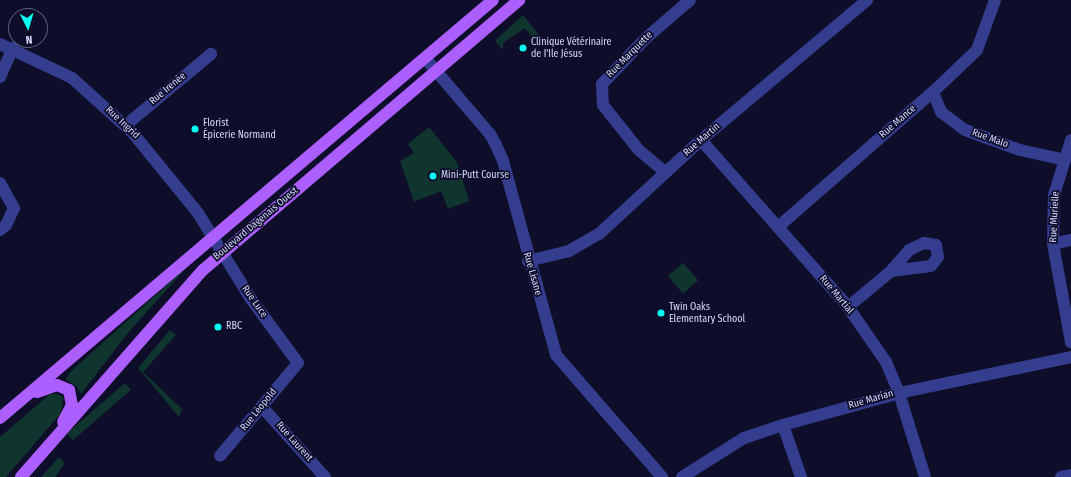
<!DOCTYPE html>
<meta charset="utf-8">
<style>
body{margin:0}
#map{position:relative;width:1071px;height:477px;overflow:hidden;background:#0e0e2b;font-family:"Fira Sans Condensed",sans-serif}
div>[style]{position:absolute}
.green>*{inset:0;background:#10352f;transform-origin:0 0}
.minor>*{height:12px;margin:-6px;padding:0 6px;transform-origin:6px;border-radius:6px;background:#343d8e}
.major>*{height:12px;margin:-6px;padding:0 6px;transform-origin:6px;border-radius:6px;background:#ac5eff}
.dots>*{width:11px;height:11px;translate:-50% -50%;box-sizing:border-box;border:2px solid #0e0e2b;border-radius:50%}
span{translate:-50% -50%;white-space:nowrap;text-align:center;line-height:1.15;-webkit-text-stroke:3.5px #0e0e2b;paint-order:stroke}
.poi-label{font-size:10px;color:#d7d8ff}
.left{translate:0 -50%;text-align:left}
.street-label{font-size:10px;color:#d7d8ff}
.north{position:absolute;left:8px;top:8px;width:40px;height:40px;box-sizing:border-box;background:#0e0e2b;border:1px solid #5e5f80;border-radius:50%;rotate:175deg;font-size:11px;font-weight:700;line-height:16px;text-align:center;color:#d7d8ff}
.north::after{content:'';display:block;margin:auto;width:14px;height:18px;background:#03fff4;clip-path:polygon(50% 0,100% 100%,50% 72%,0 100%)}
</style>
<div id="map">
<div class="green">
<i style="clip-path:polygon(523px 15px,539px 35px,534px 39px,525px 28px,503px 43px,503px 50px,495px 41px)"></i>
<i style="clip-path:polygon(429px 127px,457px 162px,469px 201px,448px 209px,441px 191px,414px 202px,400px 161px,414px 153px,408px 144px)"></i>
<i style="left:683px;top:263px;width:23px;height:20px;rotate:49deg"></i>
<i style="clip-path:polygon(186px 268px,127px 334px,81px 394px,77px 387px,66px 379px,70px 372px)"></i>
<i style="clip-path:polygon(170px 330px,176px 335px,143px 372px,182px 409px,179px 417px,138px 368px)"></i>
<i style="left:125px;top:383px;width:9px;height:77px;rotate:49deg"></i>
<i style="clip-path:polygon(50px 394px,56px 394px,63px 397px,61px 413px,6px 477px,0 477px,0 437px)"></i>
<i style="clip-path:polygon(59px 457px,65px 463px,55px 477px,41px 477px)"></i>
</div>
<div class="minor">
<i style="left:0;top:44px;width:80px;rotate:25.3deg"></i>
<i style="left:72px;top:78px;width:81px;rotate:42deg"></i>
<i style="left:132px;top:132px;width:104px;rotate:50.8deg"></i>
<i style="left:198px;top:213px;width:101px;rotate:58.4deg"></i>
<i style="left:251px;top:299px;width:79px;rotate:53.7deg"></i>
<i style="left:298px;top:363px;width:121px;rotate:130deg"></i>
<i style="left:425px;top:58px;width:100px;rotate:49.5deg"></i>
<i style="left:490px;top:134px;width:13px;rotate:61deg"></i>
<i style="left:496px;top:145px;width:17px;rotate:66deg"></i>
<i style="left:503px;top:161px;width:201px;rotate:74.7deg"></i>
<i style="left:556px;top:355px;width:162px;rotate:49deg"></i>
<i style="left:0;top:77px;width:32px;rotate:-66deg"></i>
<i style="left:933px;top:92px;width:22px;rotate:68deg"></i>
<i style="left:941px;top:112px;width:30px;rotate:37deg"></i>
<i style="left:965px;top:130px;width:59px;rotate:20deg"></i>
<i style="left:1020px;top:150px;width:46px;rotate:12.5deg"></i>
<i style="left:126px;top:125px;width:111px;rotate:-39.9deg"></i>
<i style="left:701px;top:140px;width:222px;rotate:48.6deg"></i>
<i style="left:848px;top:307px;width:67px;rotate:55.4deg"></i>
<i style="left:886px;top:362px;width:34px;rotate:67deg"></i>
<i style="left:899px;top:393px;width:88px;rotate:72.8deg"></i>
<i style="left:1071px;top:140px;width:58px;rotate:107.2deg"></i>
<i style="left:1054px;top:195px;width:49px;rotate:91.2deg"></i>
<i style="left:1053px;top:244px;width:100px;rotate:79.6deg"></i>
<i style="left:665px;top:172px;width:35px;rotate:-140deg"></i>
<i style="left:638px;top:149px;width:56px;rotate:-128.5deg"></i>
<i style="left:603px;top:105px;width:21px;rotate:-93deg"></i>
<i style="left:602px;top:84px;width:64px;rotate:-46.3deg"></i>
<i style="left:646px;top:38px;width:58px;rotate:-40.8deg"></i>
<i style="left:0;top:183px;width:29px;rotate:61deg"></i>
<i style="left:14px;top:208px;width:19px;rotate:115deg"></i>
<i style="left:6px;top:225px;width:8px;rotate:140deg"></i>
<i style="left:778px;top:227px;width:206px;rotate:-41.1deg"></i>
<i style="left:933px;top:92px;width:61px;rotate:-43.7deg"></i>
<i style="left:977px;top:50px;width:53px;rotate:-70.2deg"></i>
<i style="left:1053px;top:244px;width:18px;rotate:-13deg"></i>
<i style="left:528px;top:261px;width:42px;rotate:-13.7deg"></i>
<i style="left:569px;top:251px;width:34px;rotate:-30deg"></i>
<i style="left:599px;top:234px;width:139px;rotate:-42.7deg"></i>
<i style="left:701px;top:140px;width:217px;rotate:-40.1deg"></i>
<i style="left:848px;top:307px;width:56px;rotate:-39.9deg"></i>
<i style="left:891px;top:271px;width:28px;rotate:-49deg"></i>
<i style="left:909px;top:250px;width:17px;rotate:-25deg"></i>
<i style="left:924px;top:243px;width:12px;rotate:9deg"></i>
<i style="left:936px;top:245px;width:12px;rotate:81deg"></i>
<i style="left:938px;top:257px;width:11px;rotate:128deg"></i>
<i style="left:931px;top:266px;width:40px;rotate:172.9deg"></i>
<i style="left:263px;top:408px;width:93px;rotate:48.1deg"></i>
<i style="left:783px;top:425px;width:55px;rotate:70.9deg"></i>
<i style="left:682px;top:477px;width:73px;rotate:-32.2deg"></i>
<i style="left:744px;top:438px;width:41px;rotate:-18.4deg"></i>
<i style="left:783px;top:425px;width:120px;rotate:-15.4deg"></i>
<i style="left:899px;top:393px;width:176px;rotate:-11.8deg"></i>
<i style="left:1061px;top:477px;width:10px;rotate:-11deg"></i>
</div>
<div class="major">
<i style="left:37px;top:392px;width:21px;rotate:-19deg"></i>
<i style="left:57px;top:385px;width:13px;rotate:23deg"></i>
<i style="left:69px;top:390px;width:15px;rotate:79deg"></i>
<i style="left:72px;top:405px;width:19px;rotate:118deg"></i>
<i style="left:0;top:418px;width:646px;rotate:-40.29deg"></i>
<i style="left:21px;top:477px;width:276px;rotate:-48.7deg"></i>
<i style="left:203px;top:270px;width:416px;rotate:-40.5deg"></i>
</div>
<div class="dots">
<i style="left:523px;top:48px;background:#03fff4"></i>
<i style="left:195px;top:129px;background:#03fff4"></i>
<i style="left:433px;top:176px;background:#03fff4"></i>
<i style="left:661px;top:313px;background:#03fff4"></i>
<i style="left:218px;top:327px;background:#03fff4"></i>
</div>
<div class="poi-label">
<span class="left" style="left:531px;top:48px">Clinique Vétérinaire<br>de I'Ile Jésus</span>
<span class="left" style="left:203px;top:129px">Florist<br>Épicerie Normand</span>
<span class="left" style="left:441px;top:176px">Mini-Putt Course</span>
<span class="left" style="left:669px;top:313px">Twin Oaks<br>Elementary School</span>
<span class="left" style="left:226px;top:327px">RBC</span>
</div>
<div class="street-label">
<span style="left:630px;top:55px;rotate:-45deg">Rue Marquette</span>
<span style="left:168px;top:89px;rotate:-40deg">Rue Irenée</span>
<span style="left:898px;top:122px;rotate:-41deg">Rue Mance</span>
<span style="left:122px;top:123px;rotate:43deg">Rue Ingrid</span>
<span style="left:990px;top:139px;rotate:20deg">Rue Malo</span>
<span style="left:702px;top:140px;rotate:-41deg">Rue Martin</span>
<span style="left:1055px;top:217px;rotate:-87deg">Rue Murielle</span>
<span style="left:256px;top:224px;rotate:-40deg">Boulevard Dagenais Ouest</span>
<span style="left:532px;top:274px;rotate:74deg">Rue Lisane</span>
<span style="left:836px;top:295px;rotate:50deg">Rue Martial</span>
<span style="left:254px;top:302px;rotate:55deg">Rue Luce</span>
<span style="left:871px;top:400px;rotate:-16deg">Rue Marian</span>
<span style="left:259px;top:410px;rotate:-51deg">Rue Léopold</span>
<span style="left:294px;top:442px;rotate:48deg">Rue Laurent</span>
</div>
<div class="north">N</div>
</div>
